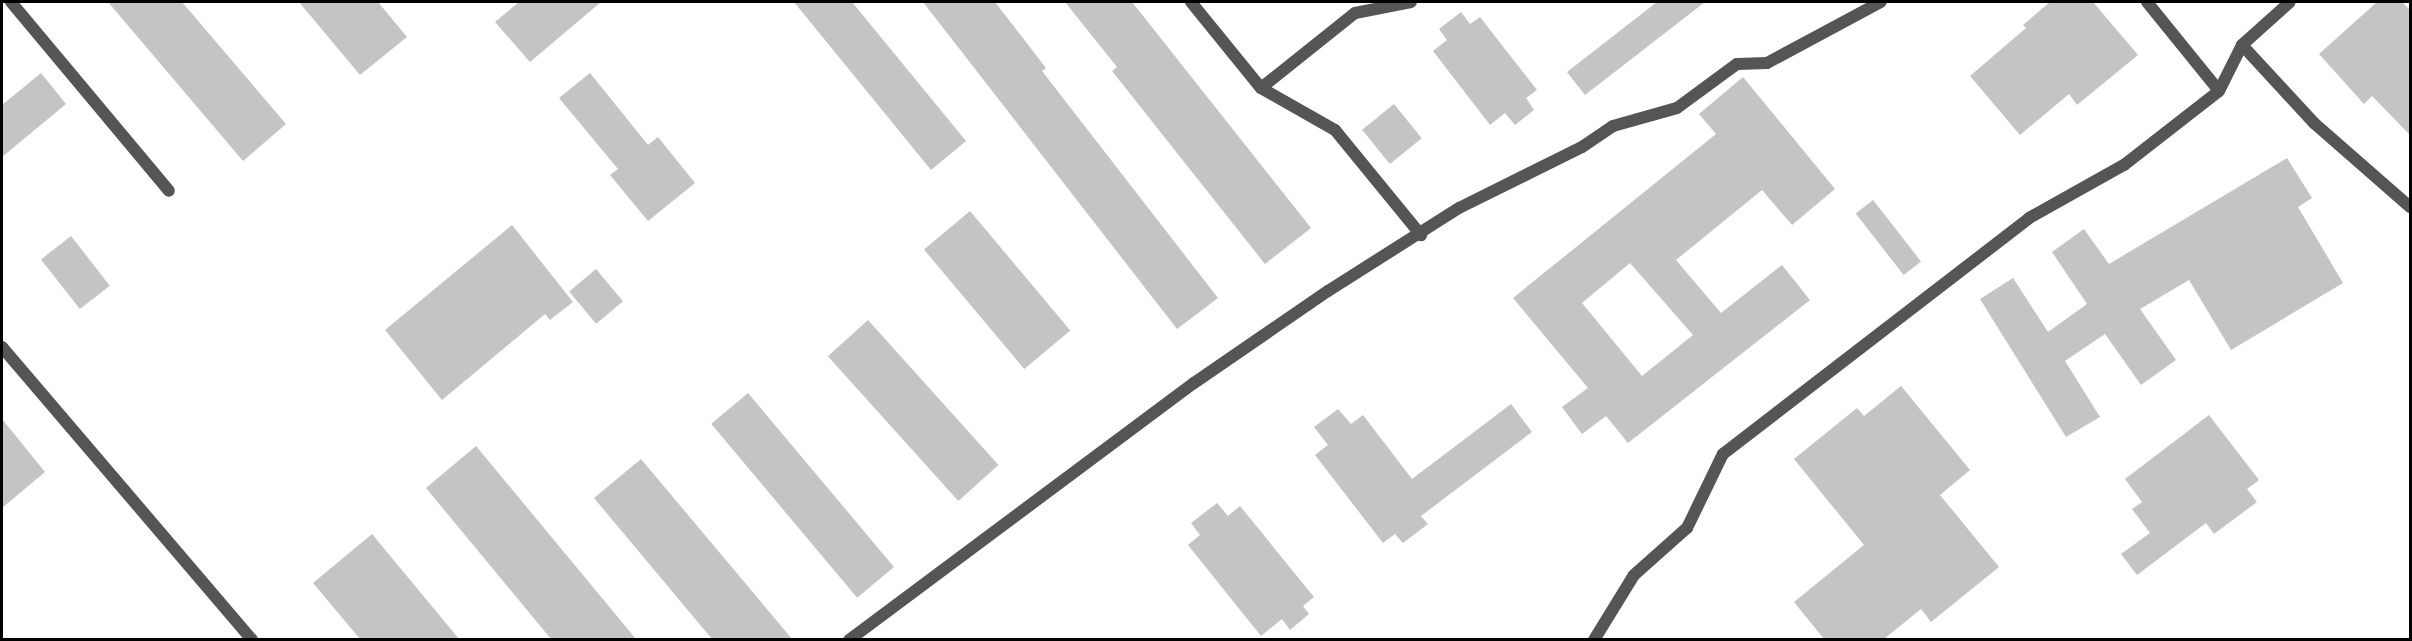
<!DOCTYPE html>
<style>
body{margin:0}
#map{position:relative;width:2412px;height:641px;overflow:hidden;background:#fff;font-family:"Fira Sans",sans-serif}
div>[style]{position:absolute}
.building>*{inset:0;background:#c4c4c4;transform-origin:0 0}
.street>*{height:12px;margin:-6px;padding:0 6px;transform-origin:6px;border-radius:6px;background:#555}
span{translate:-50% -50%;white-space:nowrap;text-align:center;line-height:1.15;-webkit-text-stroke:4.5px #fff;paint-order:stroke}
.frame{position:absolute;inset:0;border:3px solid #000;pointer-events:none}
</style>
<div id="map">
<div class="building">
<i style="clip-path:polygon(108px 2px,182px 2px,286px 124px,243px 161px)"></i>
<i style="clip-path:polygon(299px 2px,378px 2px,407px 37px,360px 75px)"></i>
<i style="clip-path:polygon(519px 2px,601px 2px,530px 62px,495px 22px)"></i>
<i style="clip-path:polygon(794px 2px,852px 2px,966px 141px,931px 170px)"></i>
<i style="clip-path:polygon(923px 2px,995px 2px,1046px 68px,1042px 71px,1218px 298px,1177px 329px)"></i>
<i style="clip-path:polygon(1065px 2px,1132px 2px,1311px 228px,1265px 264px,1112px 71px,1117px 67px)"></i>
<i style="clip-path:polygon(1657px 2px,1705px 2px,1585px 95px,1567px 72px)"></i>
<i style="clip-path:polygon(2050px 2px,2093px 2px,2138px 55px,2077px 105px,2069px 94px,2020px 135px,1970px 76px,2026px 28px,2023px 25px)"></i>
<i style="clip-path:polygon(2377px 2px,2402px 2px,2410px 10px,2410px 135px,2372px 96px,2364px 104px,2319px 54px)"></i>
<i style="clip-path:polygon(1461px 12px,1470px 24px,1480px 17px,1537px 90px,1526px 98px,1534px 110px,1515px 125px,1505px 113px,1490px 125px,1433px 51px,1447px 40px,1439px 29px)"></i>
<i style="clip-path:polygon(41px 73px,66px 104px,2px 157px,2px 105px)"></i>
<i style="clip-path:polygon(590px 73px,648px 145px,658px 137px,695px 183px,648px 221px,610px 175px,618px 169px,559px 98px)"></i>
<i style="clip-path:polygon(evenodd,1743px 77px,1835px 189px,1792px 225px,1762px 190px,1676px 260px,1721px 313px,1782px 265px,1810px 300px,1628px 443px,1606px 416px,1582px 434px,1562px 407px,1588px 388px,1513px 298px,1716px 134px,1699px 114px,1743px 77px,1630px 263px,1693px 335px,1642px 376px,1582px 303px,1630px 263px)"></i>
<i style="left:1394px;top:104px;width:44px;height:41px;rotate:51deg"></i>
<i style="clip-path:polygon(2287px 158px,2312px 198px,2298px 207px,2343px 283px,2231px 350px,2189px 280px,2140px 309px,2176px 360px,2141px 385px,2105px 334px,2065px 361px,2100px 417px,2066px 437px,1980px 299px,2013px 278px,2048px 332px,2087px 304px,2052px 252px,2084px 229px,2109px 264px)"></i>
<i style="left:1873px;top:200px;width:78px;height:22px;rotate:52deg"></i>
<i style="left:970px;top:211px;width:156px;height:60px;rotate:50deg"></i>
<i style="clip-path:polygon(512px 225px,573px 302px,550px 320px,545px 314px,442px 400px,385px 330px)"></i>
<i style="left:71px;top:236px;width:63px;height:38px;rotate:52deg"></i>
<i style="left:596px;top:269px;width:42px;height:35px;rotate:50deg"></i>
<i style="left:868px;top:320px;width:195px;height:54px;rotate:48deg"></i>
<i style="clip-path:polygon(1901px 386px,1970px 470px,1940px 495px,1999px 567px,1931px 622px,1921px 609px,1884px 639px,1824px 639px,1794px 602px,1864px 545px,1794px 459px,1857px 408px,1864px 416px)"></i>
<i style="left:748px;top:393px;width:227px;height:48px;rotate:50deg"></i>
<i style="clip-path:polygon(1511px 404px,1532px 432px,1421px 516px,1428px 524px,1403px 543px,1395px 534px,1383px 543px,1315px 455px,1328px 445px,1314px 427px,1338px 409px,1351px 424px,1363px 415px,1412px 479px)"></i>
<i style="clip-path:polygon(2209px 415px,2259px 480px,2247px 489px,2257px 502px,2214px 534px,2206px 523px,2137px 575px,2121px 554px,2150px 533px,2132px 509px,2142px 502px,2125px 479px)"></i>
<i style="clip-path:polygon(2px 419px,45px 472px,2px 508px)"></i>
<i style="clip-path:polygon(476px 446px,636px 639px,551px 639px,426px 488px)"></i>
<i style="clip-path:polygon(641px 459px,792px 639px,712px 639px,594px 498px)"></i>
<i style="clip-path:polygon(1217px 503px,1228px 516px,1240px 506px,1314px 597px,1303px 606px,1309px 614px,1290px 630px,1282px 619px,1261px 636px,1188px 545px,1200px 535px,1191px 523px)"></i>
<i style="clip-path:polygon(372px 534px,459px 639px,360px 639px,313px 583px)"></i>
</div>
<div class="street">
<i style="left:11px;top:2px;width:246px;rotate:50.1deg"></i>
<i style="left:1191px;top:2px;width:111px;rotate:50.9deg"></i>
<i style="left:1261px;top:88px;width:85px;rotate:29.6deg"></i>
<i style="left:1335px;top:130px;width:136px;rotate:50.7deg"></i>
<i style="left:2147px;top:2px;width:114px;rotate:51deg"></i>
<i style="left:2219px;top:91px;width:51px;rotate:-63.4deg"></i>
<i style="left:2242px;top:45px;width:64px;rotate:-41.9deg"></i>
<i style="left:2242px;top:45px;width:106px;rotate:47.3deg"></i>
<i style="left:2314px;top:123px;width:128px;rotate:41.2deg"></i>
<i style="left:1261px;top:88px;width:120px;rotate:-38.6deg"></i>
<i style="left:1355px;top:13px;width:57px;rotate:-11.1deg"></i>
<i style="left:2px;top:347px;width:385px;rotate:49.5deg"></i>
<i style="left:849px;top:640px;width:430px;rotate:-36.7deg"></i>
<i style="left:1194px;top:383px;width:163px;rotate:-34.5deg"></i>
<i style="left:1328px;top:291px;width:155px;rotate:-32.4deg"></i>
<i style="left:1459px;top:208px;width:137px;rotate:-26.4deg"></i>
<i style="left:1582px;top:147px;width:37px;rotate:-34deg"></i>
<i style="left:1613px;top:126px;width:66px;rotate:-15.7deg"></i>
<i style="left:1677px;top:108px;width:74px;rotate:-36.3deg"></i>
<i style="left:1737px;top:64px;width:30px;rotate:-2deg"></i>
<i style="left:1767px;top:63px;width:129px;rotate:-28.2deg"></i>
<i style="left:1594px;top:640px;width:76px;rotate:-58.4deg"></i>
<i style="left:1634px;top:575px;width:71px;rotate:-41.6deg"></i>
<i style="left:1687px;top:528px;width:82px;rotate:-64.1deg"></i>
<i style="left:1723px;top:454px;width:386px;rotate:-37.6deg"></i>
<i style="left:2029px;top:218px;width:109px;rotate:-29.2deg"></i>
<i style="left:2124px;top:165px;width:120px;rotate:-37.9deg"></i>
</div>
<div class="frame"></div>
</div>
